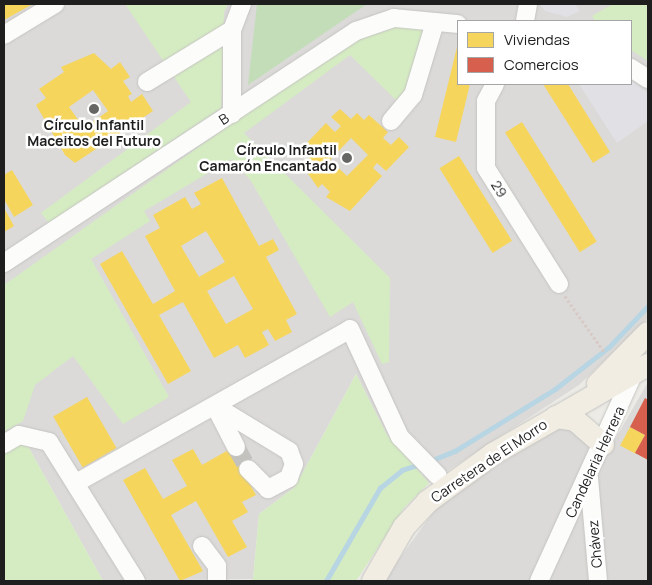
<!DOCTYPE html>
<meta charset="utf-8">
<style>
body{margin:0}
#map{position:relative;width:652px;height:585px;overflow:hidden;background:#ecebe6;font-family:Manrope,sans-serif}
div>[style]{position:absolute}
.residential>*{inset:0;background:#dbdad8}
.grass>*{inset:0;background:#d5ecc2}
.forest>*{inset:0;background:#c3ddb9}
.plaza>*{inset:0;background:#e1e0e5}
.homes>*{inset:0;background:#f6d55c;transform-origin:0 0}
.shops>*{inset:0;background:#d6604d}
.stream>*{height:4.5px;margin:-2.25px;padding:0 2.25px;transform-origin:2.25px;border-radius:2.25px;background:#b7d5e2}
.minor-tunnel>*{height:18px;margin-top:-9px;transform-origin:0;background:repeating-linear-gradient(90deg,#c3c2be 0 18px,transparent 0 27px)}
.path>*{height:2.5px;margin-top:-1.25px;transform-origin:0;background:repeating-linear-gradient(90deg,#d7c9c5 0 2.5px,transparent 0 5px)}
.roads{filter:drop-shadow(0 0 1px #c5c4c2) drop-shadow(0 0 1px #c5c4c2)}
.minor>*{height:18px;margin:-9px;padding:0 9px;transform-origin:9px;border-radius:9px;background:#fcfcfb}
.major>*{height:22px;margin:-11px;padding:0 11px;transform-origin:11px;border-radius:11px;background:#f1ede3}
.dots>*{width:14px;height:14px;translate:-50% -50%;box-sizing:border-box;border:2px solid #fff;border-radius:50%}
span{translate:-50% -50%;white-space:nowrap;text-align:center;line-height:1.15;-webkit-text-stroke:5px #fff;paint-order:stroke}
.street-label{font-size:14px;color:#1e1e1e}
.poi-label{font-size:14px;color:#1e1e1e;font-weight:700}
.right{translate:-100% -50%;text-align:right}
.frame{position:absolute;inset:0;border:5px solid #1e1e1e;pointer-events:none}
.legend{position:absolute;left:457px;top:20px;width:175px;height:65px;box-sizing:border-box;background:#fff;border:1px solid #a5a5a5;margin:0;padding:6px 9px;list-style:none;font-size:15px;color:#1e1e1e}
.legend li{display:flex;align-items:center;gap:10px;height:25px}
.legend b{width:25px;border:1px solid #a5a5a5}
</style>
<div id="map">
<div class="residential">
<i style="clip-path:polygon(evenodd,4px 4px,648px 4px,648px 318px,579px 385px,429px 483px,387px 435px,356px 374px,295px 487px,259px 514px,253px 579px,103px 581px,25px 441px,4px 454px,4px 4px,458px 21px,631px 21px,631px 84px,458px 84px,458px 21px)"></i>
<i style="clip-path:polygon(648px 382px,648px 581px,383px 581px,440px 503px,565px 422px,608px 452px)"></i>
</div>
<div class="grass">
<i style="clip-path:polygon(125px 4px,228px 4px,224px 12px,221px 108px,49px 223px,41px 213px,191px 102px)"></i>
<i style="clip-path:polygon(613px 4px,648px 4px,648px 61px,631px 50px,631px 21px,595px 21px,592px 16px)"></i>
<i style="clip-path:polygon(396px 27px,425px 29px,408px 90px,398px 102px,350px 55px,244px 133px,390px 278px,389px 362px,382px 364px,353px 302px,330px 317px,251px 181px,232px 159px,144px 211px,150px 221px,91px 259px,169px 397px,123px 424px,73px 356px,35px 385px,23px 421px,4px 432px,4px 285px,296px 78px,361px 36px)"></i>
<i style="clip-path:polygon(356px 374px,387px 435px,429px 483px,404px 508px,356px 581px,248px 581px,253px 579px,259px 514px,295px 487px)"></i>
<i style="clip-path:polygon(25px 441px,103px 581px,4px 581px,4px 454px)"></i>
</div>
<div class="forest">
<i style="clip-path:polygon(257px 4px,367px 4px,248px 85px)"></i>
</div>
<div class="plaza">
<i style="clip-path:polygon(540px 4px,575px 4px,580px 11px,567px 17px,545px 11px)"></i>
<i style="clip-path:polygon(631px 81px,648px 93px,648px 121px,617px 143px,579px 84px)"></i>
</div>
<div class="homes">
<i style="clip-path:polygon(4px 4px,33px 4px,4px 20px)"></i>
<i style="clip-path:polygon(457px 47px,458px 84px,470px 84px,456px 142px,435px 137px)"></i>
<i style="clip-path:polygon(evenodd,94px 53px,111px 69px,120px 62px,130px 77px,123px 81px,132px 94px,128px 96px,131px 102px,142px 94px,153px 111px,75px 163px,65px 155px,36px 105px,46px 98px,39px 89px,64px 72px,61px 67px,94px 53px,93px 90px,108px 111px,84px 128px,69px 107px,93px 90px)"></i>
<i style="clip-path:polygon(543px 84px,568px 84px,610px 152px,593px 163px)"></i>
<i style="clip-path:polygon(evenodd,340px 109px,351px 119px,357px 113px,364px 120px,369px 115px,388px 132px,383px 138px,391px 145px,399px 137px,409px 147px,386px 171px,377px 163px,373px 168px,382px 176px,350px 211px,326px 197px,330px 192px,322px 184px,318px 188px,302px 165px,311px 156px,302px 148px,326px 123px,335px 132px,341px 126px,331px 117px,340px 109px,351px 138px,368px 155px,347px 176px,330px 160px,351px 138px)"></i>
<i style="left:522px;top:122px;width:141px;height:20px;rotate:58deg"></i>
<i style="left:459px;top:156px;width:100px;height:23px;rotate:58deg"></i>
<i style="clip-path:polygon(12px 170px,33px 205px,14px 217px,4px 199px,4px 175px)"></i>
<i style="clip-path:polygon(evenodd,222px 178px,259px 246px,273px 239px,279px 250px,266px 257px,297px 314px,286px 320px,292px 332px,275px 341px,268px 329px,262px 332px,269px 345px,245px 358px,238px 345px,214px 358px,183px 302px,159px 315px,191px 371px,168px 384px,100px 264px,122px 251px,153px 304px,175px 291px,145px 236px,160px 228px,153px 215px,185px 197px,192px 209px,201px 204px,194px 193px,222px 178px,206px 231px,225px 262px,199px 277px,181px 246px,206px 231px,222px 178px,234px 276px,253px 309px,226px 324px,207px 291px,234px 276px)"></i>
<i style="clip-path:polygon(4px 208px,14px 226px,4px 232px)"></i>
<i style="left:87px;top:397px;width:59px;height:39px;rotate:60deg"></i>
<i style="left:630px;top:427px;width:17px;height:21px;rotate:28deg"></i>
<i style="clip-path:polygon(239px 444px,252px 466px,243px 472px,256px 495px,242px 502px,248px 512px,232px 521px,247px 547px,228px 557px,196px 501px,171px 515px,203px 571px,180px 581px,123px 480px,145px 468px,163px 499px,187px 486px,172px 460px,193px 449px,202px 465px)"></i>
</div>
<div class="shops">
<i style="clip-path:polygon(645px 398px,648px 400px,648px 460px,635px 453px,645px 435px,630px 427px)"></i>
</div>
<div class="stream">
<i style="left:430px;top:461px;width:27px;rotate:-22deg"></i>
<i style="left:455px;top:451px;width:118px;rotate:-31.8deg"></i>
<i style="left:555px;top:389px;width:68px;rotate:-37.9deg"></i>
<i style="left:609px;top:347px;width:57px;rotate:-46.4deg"></i>
<i style="left:326px;top:581px;width:108px;rotate:-59.9deg"></i>
<i style="left:380px;top:488px;width:28px;rotate:-39deg"></i>
<i style="left:402px;top:470px;width:20px;rotate:-18deg"></i>
</div>
<div class="minor-tunnel">
<i style="left:236px;top:447px;width:25px;rotate:61deg"></i>
</div>
<div class="path">
<i style="left:565px;top:296px;width:70px;rotate:54.9deg"></i>
</div>
<div class="roads">
<div class="minor">
<i style="left:525px;top:21px;width:17px;rotate:-80deg"></i>
<i style="left:4px;top:35px;width:60px;rotate:-31.3deg"></i>
<i style="left:631px;top:68px;width:20px;rotate:33deg"></i>
<i style="left:147px;top:82px;width:100px;rotate:-31.5deg"></i>
<i style="left:495px;top:84px;width:19px;rotate:118deg"></i>
<i style="left:486px;top:101px;width:67px;rotate:90deg"></i>
<i style="left:486px;top:168px;width:137px;rotate:57.8deg"></i>
<i style="left:232px;top:114px;width:84px;rotate:-90deg"></i>
<i style="left:232px;top:30px;width:28px;rotate:-69deg"></i>
<i style="left:391px;top:121px;width:34px;rotate:-50deg"></i>
<i style="left:413px;top:95px;width:76px;rotate:-73.2deg"></i>
<i style="left:4px;top:263px;width:422px;rotate:-33.4deg"></i>
<i style="left:356px;top:31px;width:40px;rotate:-18.9deg"></i>
<i style="left:394px;top:18px;width:64px;rotate:5.4deg"></i>
<i style="left:4px;top:444px;width:17px;rotate:-31deg"></i>
<i style="left:19px;top:435px;width:31px;rotate:13deg"></i>
<i style="left:49px;top:442px;width:164px;rotate:58deg"></i>
<i style="left:236px;top:447px;width:46px;rotate:-117.1deg"></i>
<i style="left:215px;top:406px;width:87px;rotate:31.3deg"></i>
<i style="left:289px;top:451px;width:14px;rotate:69deg"></i>
<i style="left:294px;top:464px;width:15px;rotate:110deg"></i>
<i style="left:289px;top:478px;width:24px;rotate:152deg"></i>
<i style="left:268px;top:489px;width:28px;rotate:-135deg"></i>
<i style="left:589px;top:478px;width:103px;rotate:85deg"></i>
<i style="left:76px;top:483px;width:314px;rotate:-29.3deg"></i>
<i style="left:350px;top:329px;width:119px;rotate:65.2deg"></i>
<i style="left:400px;top:437px;width:54px;rotate:45.7deg"></i>
<i style="left:202px;top:546px;width:25px;rotate:53deg"></i>
<i style="left:217px;top:566px;width:15px;rotate:90deg"></i>
<i style="left:539px;top:581px;width:234px;rotate:-65.5deg"></i>
</div>
<div class="major">
<i style="left:598px;top:384px;width:71px;rotate:-45.6deg"></i>
<i style="left:556px;top:417px;width:19px;rotate:9deg"></i>
<i style="left:575px;top:420px;width:37px;rotate:41deg"></i>
<i style="left:373px;top:581px;width:62px;rotate:-60.1deg"></i>
<i style="left:404px;top:527px;width:34px;rotate:-47deg"></i>
<i style="left:427px;top:502px;width:82px;rotate:-36deg"></i>
<i style="left:493px;top:454px;width:179px;rotate:-29.9deg"></i>
</div>
</div>
<div class="dots">
<i style="left:94px;top:109px;background:#666664"></i>
<i style="left:347px;top:158px;background:#666664"></i>
</div>
<div class="street-label">
<span style="left:224px;top:119px;rotate:-33deg">B</span>
<span style="left:499px;top:189px;rotate:58deg">29</span>
<span style="left:489px;top:461px;rotate:-34deg">Carretera de El Morro</span>
<span style="left:595px;top:462px;rotate:-65deg">Candelaria Herrera</span>
<span style="left:595px;top:544px;rotate:-95deg">Chávez</span>
</div>
<div class="poi-label">
<span style="left:94px;top:133px">Círculo Infantil<br>Maceitos del Futuro</span>
<span class="right" style="left:337px;top:158px">Círculo Infantil<br>Camarón Encantado</span>
</div>
<div class="frame"></div>
<ul class="legend">
<li><b style="height:14px;background:#f6d55c"></b>Viviendas</li>
<li><b style="height:14px;background:#d6604d"></b>Comercios</li>
</ul>
</div>
